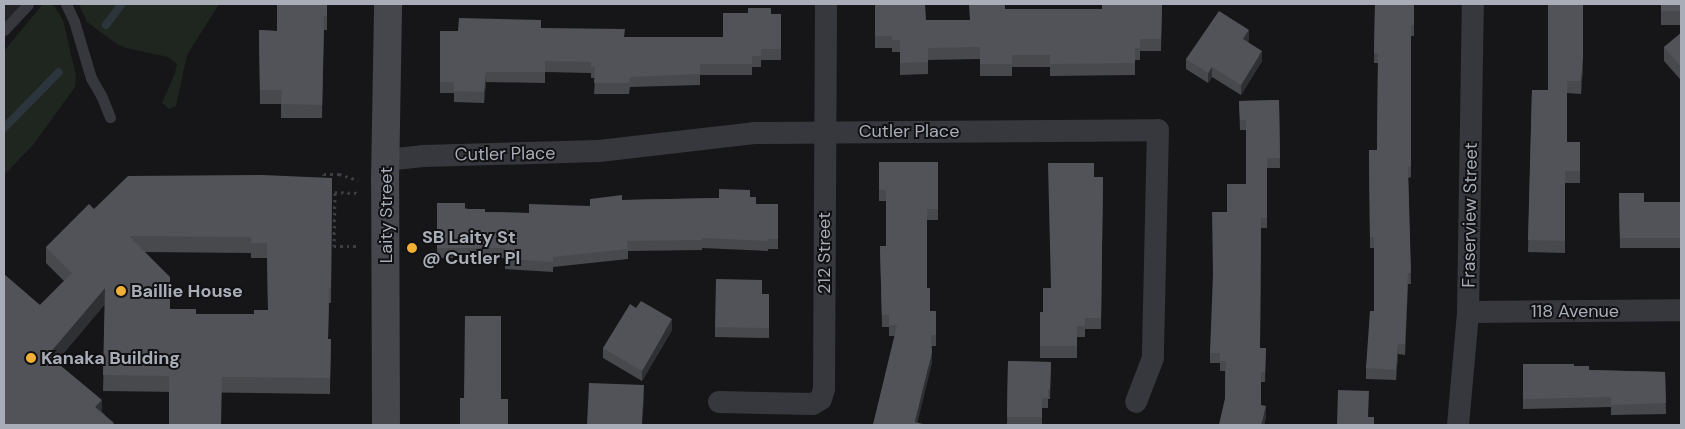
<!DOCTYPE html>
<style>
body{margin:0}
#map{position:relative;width:1685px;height:429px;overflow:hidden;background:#161618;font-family:"DM Sans",sans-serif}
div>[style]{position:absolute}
.built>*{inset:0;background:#222225}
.green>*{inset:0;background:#1e261f}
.stream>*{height:8px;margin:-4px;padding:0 4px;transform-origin:4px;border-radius:4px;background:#2c353c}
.path>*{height:3px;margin-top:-1.5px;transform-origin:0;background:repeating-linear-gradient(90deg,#3d3f44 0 2.5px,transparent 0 6.5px)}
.lane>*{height:11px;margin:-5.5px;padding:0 5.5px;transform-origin:5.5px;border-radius:5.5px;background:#37383d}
.street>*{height:22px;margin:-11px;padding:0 11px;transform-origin:11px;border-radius:11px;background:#37383d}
.secondary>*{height:28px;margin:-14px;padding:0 14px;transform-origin:14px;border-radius:14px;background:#45474d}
.wall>*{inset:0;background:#47494d;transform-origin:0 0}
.shaded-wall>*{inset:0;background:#2f3033}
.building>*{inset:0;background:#525359;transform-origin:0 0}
.dots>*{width:14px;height:14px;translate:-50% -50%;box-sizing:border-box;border:2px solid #111113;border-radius:50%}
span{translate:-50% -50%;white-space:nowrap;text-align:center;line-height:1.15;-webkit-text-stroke:4px #111113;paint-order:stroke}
.street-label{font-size:18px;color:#a8adb8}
.poi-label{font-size:18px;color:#a8adb8;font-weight:700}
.left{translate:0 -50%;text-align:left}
.frame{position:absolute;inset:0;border:5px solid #a8adb8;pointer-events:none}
</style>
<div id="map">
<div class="built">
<i style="clip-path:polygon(4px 4px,31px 4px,4px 39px)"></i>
</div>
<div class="green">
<i style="clip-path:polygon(43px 4px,51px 4px,55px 7px,63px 20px,76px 76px,75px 87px,33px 145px,4px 175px,4px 51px)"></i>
<i style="clip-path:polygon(79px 4px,219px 4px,187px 55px,176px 106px,169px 109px,162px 103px,175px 73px,177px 64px,168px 57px,126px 48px,117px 44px,87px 22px)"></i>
</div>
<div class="stream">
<i style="left:106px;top:25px;width:26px;rotate:-53deg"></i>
<i style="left:4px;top:128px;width:78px;rotate:-45.5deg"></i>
</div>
<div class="path">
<i style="left:323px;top:182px;width:8px;rotate:-83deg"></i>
<i style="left:324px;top:174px;width:15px"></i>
<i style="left:339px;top:174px;width:20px;rotate:18deg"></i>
<i style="left:328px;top:192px;width:32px;rotate:2deg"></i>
<i style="left:335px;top:193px;width:53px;rotate:91.1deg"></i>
<i style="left:334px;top:246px;width:26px"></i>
</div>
<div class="lane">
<i style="left:66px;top:4px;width:19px;rotate:65deg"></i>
<i style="left:74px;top:21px;width:59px;rotate:73.4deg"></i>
<i style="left:91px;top:78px;width:20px;rotate:60deg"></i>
<i style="left:101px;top:95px;width:24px;rotate:68deg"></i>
<i style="left:4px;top:30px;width:35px;rotate:-47deg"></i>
</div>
<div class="street">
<i style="left:386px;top:160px;width:37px;rotate:-6deg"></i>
<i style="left:423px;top:156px;width:176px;rotate:-1.6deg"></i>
<i style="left:599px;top:151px;width:156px;rotate:-6.6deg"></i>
<i style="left:754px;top:133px;width:404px;rotate:-0.4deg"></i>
<i style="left:1158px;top:130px;width:228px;rotate:91.3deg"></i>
<i style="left:1153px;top:358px;width:47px;rotate:111.1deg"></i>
<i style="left:1468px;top:312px;width:213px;rotate:-0.5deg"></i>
<i style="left:719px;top:402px;width:94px;rotate:1.2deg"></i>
<i style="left:813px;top:404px;width:9px;rotate:-32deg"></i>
<i style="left:821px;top:399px;width:10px;rotate:-73deg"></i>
<i style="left:824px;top:389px;width:385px;rotate:-89.7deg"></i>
<i style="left:1458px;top:425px;width:113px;rotate:-84.9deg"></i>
<i style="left:1468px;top:312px;width:308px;rotate:-89.1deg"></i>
</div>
<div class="secondary">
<i style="left:386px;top:425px;width:244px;rotate:-90.2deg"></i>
<i style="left:385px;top:181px;width:177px;rotate:-89deg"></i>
</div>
<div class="wall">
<i style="clip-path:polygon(327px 4px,327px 30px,324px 30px,322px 118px,281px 118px,281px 104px,260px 104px,259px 30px,277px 31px)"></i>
<i style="clip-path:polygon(875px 4px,926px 20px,969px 20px,1005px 9px,1102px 9px,1162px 5px,1161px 51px,1140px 51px,1140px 60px,1135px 60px,1135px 75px,1050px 76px,1050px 67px,1012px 67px,1012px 76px,980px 76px,980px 59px,928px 60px,928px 74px,900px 75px,900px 52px,892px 52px,892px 48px,875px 48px)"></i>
<i style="clip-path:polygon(1375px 4px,1414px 4px,1414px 36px,1411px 36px,1411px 177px,1408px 178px,1411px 284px,1408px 284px,1405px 355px,1398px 354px,1396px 380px,1366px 379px,1366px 368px,1374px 311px,1374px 248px,1370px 248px,1369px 150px,1377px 150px,1378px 63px,1374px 63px)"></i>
<i style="left:1661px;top:4px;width:20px;height:21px"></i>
<i style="clip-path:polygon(771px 14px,781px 14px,781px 60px,761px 60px,761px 67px,752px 67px,752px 75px,700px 75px,700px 85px,630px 87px,629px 94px,594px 94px,595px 78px,591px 78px,591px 73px,545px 72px,545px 83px,486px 82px,484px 103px,454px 102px,454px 93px,440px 93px,440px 31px,458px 31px,541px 28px,625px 37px,723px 37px)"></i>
<i style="clip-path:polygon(1681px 33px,1681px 86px,1680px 85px,1680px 79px,1664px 61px,1664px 47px)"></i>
<i style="clip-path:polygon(1249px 40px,1248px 42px,1262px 61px,1241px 95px,1212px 77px,1208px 83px,1186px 69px,1186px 59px)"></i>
<i style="clip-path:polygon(1583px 69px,1581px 94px,1567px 93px,1567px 142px,1580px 142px,1580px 183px,1565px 183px,1565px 253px,1528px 252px,1532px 90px,1548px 90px)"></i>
<i style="clip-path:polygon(1279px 100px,1280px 168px,1267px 168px,1267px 228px,1261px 228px,1260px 348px,1266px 348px,1265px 382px,1261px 382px,1261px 405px,1266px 416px,1264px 425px,1219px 425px,1225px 399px,1225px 371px,1220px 371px,1220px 363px,1210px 363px,1210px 353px,1227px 212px,1246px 184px,1246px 130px,1240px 130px,1239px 101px)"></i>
<i style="clip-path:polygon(879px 162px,938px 162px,938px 220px,927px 220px,927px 288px,930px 311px,936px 311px,936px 346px,931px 346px,932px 363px,873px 425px,895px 336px,889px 336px,889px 327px,882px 327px,880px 246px,886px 246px,886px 201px,879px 201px)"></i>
<i style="clip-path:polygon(1094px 177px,1103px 177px,1101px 329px,1085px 329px,1085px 337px,1077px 337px,1077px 358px,1040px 358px,1040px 312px,1043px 312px)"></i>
<i style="clip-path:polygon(evenodd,332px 178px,331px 303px,329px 303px,328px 339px,331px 339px,330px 394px,103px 391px,105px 304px,56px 362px,114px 425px,4px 425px,40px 305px,64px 281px,46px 263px,46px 247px,332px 178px,144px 252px,251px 253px,251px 258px,267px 258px,268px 310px,254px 314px,196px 314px,170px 309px,144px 252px)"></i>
<i style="clip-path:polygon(1619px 193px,1644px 202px,1681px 202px,1681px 248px,1620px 248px)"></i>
<i style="clip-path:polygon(750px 197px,756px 204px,778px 204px,778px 249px,768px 249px,768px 251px,702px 248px,702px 250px,628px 251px,628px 259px,553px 267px,553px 272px,505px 269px,505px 258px,437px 258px,437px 203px,485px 212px,529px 213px,590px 206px,590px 199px,622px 200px,719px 198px)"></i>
<i style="clip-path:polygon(762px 294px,769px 294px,769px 338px,715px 337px,715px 327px)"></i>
<i style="clip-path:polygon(672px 330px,642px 381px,603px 358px,603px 348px)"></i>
<i style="clip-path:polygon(1008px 361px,1051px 362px,1050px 399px,1048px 399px,1048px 408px,1042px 408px,1042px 425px,1007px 425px)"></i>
<i style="clip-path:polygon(1523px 364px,1574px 366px,1589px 370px,1665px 372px,1666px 414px,1611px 415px,1611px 407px,1523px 409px)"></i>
</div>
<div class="shaded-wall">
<i style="clip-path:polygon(1583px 13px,1583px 69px,1581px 94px,1581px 81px)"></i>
<i style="clip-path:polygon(1249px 30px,1249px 40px,1243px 49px,1243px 39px)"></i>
<i style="clip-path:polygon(1262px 51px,1262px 61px,1241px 95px,1241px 85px)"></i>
<i style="clip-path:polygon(1212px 67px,1212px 77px,1208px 83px,1208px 73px)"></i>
<i style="clip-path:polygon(486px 72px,486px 82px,484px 103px,484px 92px)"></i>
<i style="clip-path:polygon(1408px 273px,1408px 284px,1405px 355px,1405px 344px)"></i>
<i style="clip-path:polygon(105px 288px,105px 304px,48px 371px,48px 355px)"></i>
<i style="clip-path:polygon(672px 319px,672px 330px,642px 381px,642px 371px)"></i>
<i style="clip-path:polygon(1398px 344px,1398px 354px,1396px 380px,1396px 370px)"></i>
<i style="clip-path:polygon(932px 352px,932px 363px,917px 425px,915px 422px)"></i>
<i style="clip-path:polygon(644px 385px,644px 399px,642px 425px)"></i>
<i style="clip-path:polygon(102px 400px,102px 416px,95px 407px)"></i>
<i style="clip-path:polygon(1266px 406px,1266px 416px,1264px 425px,1261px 425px)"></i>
</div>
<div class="building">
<i style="clip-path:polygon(277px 4px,327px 4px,327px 16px,324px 16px,322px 105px,281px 104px,282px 90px,260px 90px,259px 30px,277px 31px)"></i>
<i style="clip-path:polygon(875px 4px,925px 4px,926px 20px,970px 20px,969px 5px,1005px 4px,1005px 9px,1102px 9px,1102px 4px,1162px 5px,1161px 39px,1140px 39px,1140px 48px,1135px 48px,1135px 63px,1050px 64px,1050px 55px,1012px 55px,1012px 64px,980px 64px,980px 47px,928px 48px,928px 62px,900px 63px,900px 40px,892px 40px,892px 36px,875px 36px)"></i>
<i style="clip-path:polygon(1375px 4px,1414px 4px,1414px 25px,1411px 25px,1411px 166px,1408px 167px,1411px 273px,1408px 273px,1405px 344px,1398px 344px,1396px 370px,1366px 368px,1370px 311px,1374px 311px,1374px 237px,1370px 237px,1369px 150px,1377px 150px,1378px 53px,1374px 53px)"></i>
<i style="clip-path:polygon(1548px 4px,1583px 4px,1583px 57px,1581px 81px,1567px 81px,1567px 142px,1580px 142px,1580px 171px,1565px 171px,1565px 241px,1528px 240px,1532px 90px,1548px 90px)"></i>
<i style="left:1661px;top:4px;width:20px;height:7px"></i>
<i style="clip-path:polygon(748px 8px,771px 8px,771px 14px,781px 14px,781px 49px,761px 49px,761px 56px,752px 56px,752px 64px,700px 64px,700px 74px,630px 77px,629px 83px,594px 83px,595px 67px,591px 67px,591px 62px,545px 61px,545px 72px,486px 72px,484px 92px,454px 91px,454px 82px,440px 82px,440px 31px,458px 31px,459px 18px,541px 20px,541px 28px,625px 29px,624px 37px,723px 37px,723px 13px,748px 13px)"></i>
<i style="clip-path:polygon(1219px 11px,1249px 30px,1243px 39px,1262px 51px,1241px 85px,1212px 67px,1208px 73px,1186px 59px)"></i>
<i style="clip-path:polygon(1681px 33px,1681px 67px,1664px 47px)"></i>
<i style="clip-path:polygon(1279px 100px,1280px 158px,1267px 158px,1267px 218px,1261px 218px,1260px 348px,1266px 348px,1265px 372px,1261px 372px,1261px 405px,1266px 406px,1261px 425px,1219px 425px,1225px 399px,1226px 361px,1220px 361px,1220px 353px,1210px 353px,1213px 274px,1212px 212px,1227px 212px,1227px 184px,1246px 184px,1246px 120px,1240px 120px,1239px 101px)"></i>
<i style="clip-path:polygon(879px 162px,938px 162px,938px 209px,927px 209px,927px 288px,930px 288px,930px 311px,936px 311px,936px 335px,931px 335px,932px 352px,915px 422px,927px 425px,873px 425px,897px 325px,889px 325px,889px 315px,882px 315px,880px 246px,886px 246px,886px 190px,879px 190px)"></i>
<i style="clip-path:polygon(1048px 163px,1094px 163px,1094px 177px,1103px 177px,1101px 318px,1085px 318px,1085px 326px,1077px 326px,1077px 346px,1040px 346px,1040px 312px,1043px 312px,1043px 288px,1051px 288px)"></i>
<i style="clip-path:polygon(evenodd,262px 175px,332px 178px,331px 288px,329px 288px,328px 339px,331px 339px,330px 378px,222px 377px,221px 425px,169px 425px,169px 376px,103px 375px,105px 288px,48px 355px,102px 400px,95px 407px,114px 423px,112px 425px,4px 425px,4px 274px,40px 305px,72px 273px,46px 247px,89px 204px,94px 209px,128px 176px,262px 175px,129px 236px,251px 237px,251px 243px,267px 243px,268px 310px,254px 310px,254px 314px,196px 314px,196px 309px,170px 309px,170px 277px,129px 236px)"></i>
<i style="clip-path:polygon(719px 189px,750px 190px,750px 197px,756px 197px,756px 204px,778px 204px,778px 239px,768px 239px,768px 241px,702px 238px,702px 240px,627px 241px,628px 249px,553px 257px,553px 262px,505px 259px,505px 248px,437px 248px,437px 203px,465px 203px,465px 209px,485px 209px,485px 212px,529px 213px,529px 204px,590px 206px,590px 199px,622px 195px,622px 200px,719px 198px)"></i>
<i style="clip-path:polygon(1619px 193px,1644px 193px,1644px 202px,1681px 202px,1681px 238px,1620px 238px)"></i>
<i style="clip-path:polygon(716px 279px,762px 280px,762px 294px,769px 294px,769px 328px,715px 327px)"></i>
<i style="clip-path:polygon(641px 301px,672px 319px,642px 371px,603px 348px,630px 304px,636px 308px)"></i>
<i style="clip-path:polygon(465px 316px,501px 316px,501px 399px,508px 399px,508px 425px,460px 425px,460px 398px,464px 398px)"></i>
<i style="clip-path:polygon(1008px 361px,1051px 362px,1050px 389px,1048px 389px,1048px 398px,1042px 398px,1042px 417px,1007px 417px)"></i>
<i style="clip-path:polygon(1523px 364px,1574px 364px,1574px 366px,1589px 366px,1589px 370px,1665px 372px,1666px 403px,1611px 405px,1611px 397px,1523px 399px)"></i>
<i style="clip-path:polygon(589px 383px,644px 385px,642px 424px,639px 424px,639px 425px,587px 425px)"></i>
<i style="clip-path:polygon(1338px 390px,1369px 391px,1368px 417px,1374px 417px,1374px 425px,1337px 425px)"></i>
</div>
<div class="dots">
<i style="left:412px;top:248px;background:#f2b134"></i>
<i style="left:121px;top:291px;background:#f2b134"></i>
<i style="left:31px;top:358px;background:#f2b134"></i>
</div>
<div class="street-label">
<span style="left:909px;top:131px">Cutler Place</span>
<span style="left:505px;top:154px;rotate:-1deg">Cutler Place</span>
<span style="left:386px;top:215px;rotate:-90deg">Laity Street</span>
<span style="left:1470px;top:215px;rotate:-89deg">Fraserview Street</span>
<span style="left:824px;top:253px;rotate:-90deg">212 Street</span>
<span style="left:1575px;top:311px">118 Avenue</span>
</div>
<div class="poi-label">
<span class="left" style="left:422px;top:248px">SB Laity St<br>@ Cutler Pl</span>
<span class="left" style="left:131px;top:291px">Baillie House</span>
<span class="left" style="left:41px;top:358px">Kanaka Building</span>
</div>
<div class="frame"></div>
</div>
